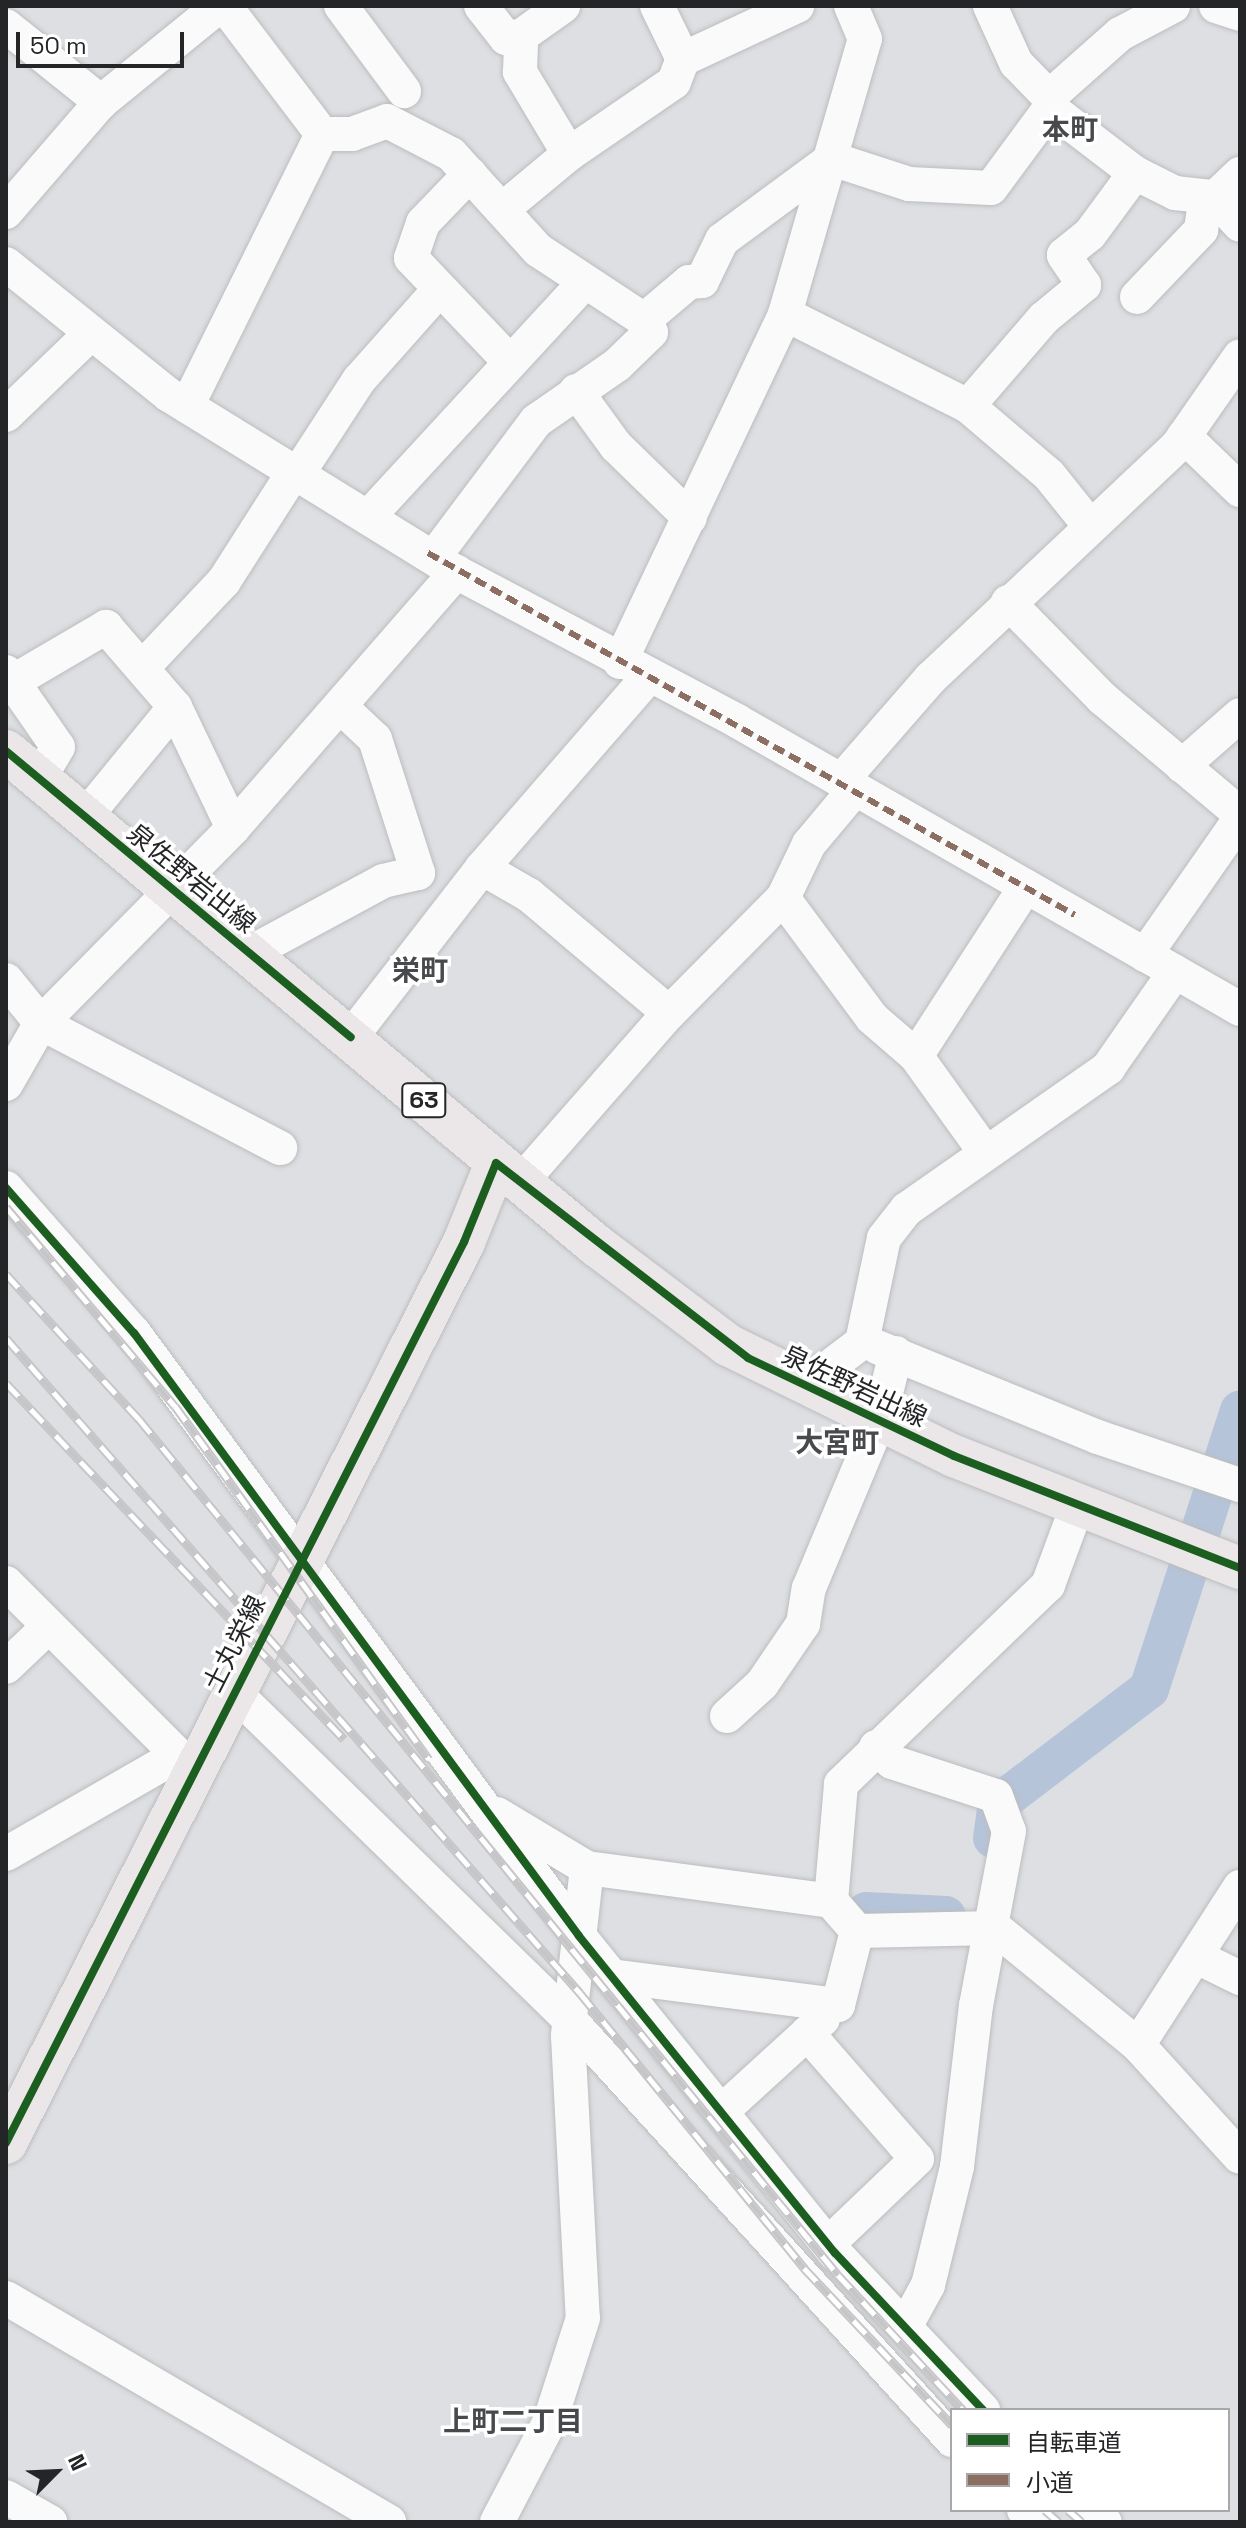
<!DOCTYPE html>
<meta charset="utf-8">
<style>
body{margin:0}
#map{position:relative;width:1246px;height:2528px;overflow:hidden;background:#dddfe2;font-family:"Space Grotesk","Noto Sans JP",sans-serif}
div>[style]{position:absolute}
.river>*{height:40px;margin:-20px;padding:0 20px;transform-origin:20px;border-radius:20px;background:#b6c4da}
.roads{filter:drop-shadow(0 0 2px #bbbdbe) drop-shadow(0 0 2px #bbbdbe)}
.minor>*{height:34px;margin:-17px;padding:0 17px;transform-origin:17px;border-radius:17px;background:#fafafb}
.major>*{height:42px;margin:-21px;padding:0 21px;transform-origin:21px;border-radius:21px;background:#ebe6e8}
.rail>*{height:9px;margin-top:-4.5px;transform-origin:0;background:repeating-linear-gradient(90deg,#fff 0 18px,#c6c6c8 0 36px);box-sizing:border-box;border-block:2px solid #c6c6c8}
.quiet>*{height:6px;margin-top:-3px;transform-origin:0;background:repeating-linear-gradient(90deg,#8d6e63 0 12px,transparent 0 18px)}
.cycleway>*{height:8px;margin:-4px;padding:0 4px;transform-origin:4px;border-radius:4px;background:#1b5e20}
span{translate:-50% -50%;white-space:nowrap;text-align:center;line-height:1.15;-webkit-text-stroke:7px #fff;paint-order:stroke}
.shield-label span{padding:2px 6px;background:#fff;border:2px solid;border-radius:6px;-webkit-text-stroke-width:0}
.shield-label{font-size:24px;color:#242527;font-weight:700}
.street-label{font-size:26px;color:#242527}
.neighbourhood-label{font-size:28px;color:#47494c;font-weight:700}
.frame{position:absolute;inset:0;border:8px solid #242527;pointer-events:none}
.legend{position:absolute;left:950px;top:2408px;width:280px;height:104px;box-sizing:border-box;background:#fff;border:2px solid #a7a8a9;margin:0;padding:10px 14px;list-style:none;font-size:24px;color:#242527}
.legend li{display:flex;align-items:center;gap:16px;height:40px}
.legend b{width:40px;border:2px solid #a7a8a9}
.north{position:absolute;left:16px;top:2432px;width:80px;height:80px;-webkit-text-stroke:6px #fff;paint-order:stroke;rotate:66deg;font-size:22px;font-weight:700;line-height:32px;text-align:center;color:#242527}
.north::after{content:'';display:block;margin:auto;width:28px;height:36px;background:#242527;clip-path:polygon(50% 0,100% 100%,50% 72%,0 100%)}
.scale{position:absolute;left:16px;top:32px;width:168px;height:36px;box-sizing:border-box;border:4px solid #242527;border-top:0;padding-left:10px;font-size:24px;line-height:28px;white-space:nowrap;color:#242527;-webkit-text-stroke:6px #fff;paint-order:stroke}
</style>
<div id="map">
<div class="river">
<i style="left:993px;top:1838px;width:34px;rotate:-82deg"></i>
<i style="left:998px;top:1804px;width:190px;rotate:-37.3deg"></i>
<i style="left:1149px;top:1689px;width:293px;rotate:-71.9deg"></i>
<i style="left:866px;top:1912px;width:80px;rotate:2.9deg"></i>
</div>
<div class="roads">
<div class="minor">
<i style="left:341px;top:6px;width:106px;rotate:53.5deg"></i>
<i style="left:481px;top:6px;width:41px;rotate:52deg"></i>
<i style="left:506px;top:38px;width:15px;rotate:-8deg"></i>
<i style="left:657px;top:6px;width:59px;rotate:63.9deg"></i>
<i style="left:1216px;top:6px;width:25px;rotate:18deg"></i>
<i style="left:6px;top:26px;width:122px;rotate:38.7deg"></i>
<i style="left:1049px;top:97px;width:95px;rotate:-41.6deg"></i>
<i style="left:1120px;top:34px;width:60px;rotate:-27.8deg"></i>
<i style="left:1050px;top:108px;width:107px;rotate:37.4deg"></i>
<i style="left:1135px;top:173px;width:45px;rotate:26.6deg"></i>
<i style="left:1175px;top:193px;width:39px;rotate:6deg"></i>
<i style="left:1214px;top:197px;width:38px;rotate:47deg"></i>
<i style="left:322px;top:134px;width:30px"></i>
<i style="left:352px;top:134px;width:37px;rotate:-20deg"></i>
<i style="left:387px;top:121px;width:72px;rotate:27.3deg"></i>
<i style="left:451px;top:154px;width:130px;rotate:47.8deg"></i>
<i style="left:538px;top:250px;width:127px;rotate:33.4deg"></i>
<i style="left:644px;top:320px;width:59px;rotate:-40.2deg"></i>
<i style="left:689px;top:282px;width:13px;rotate:-4deg"></i>
<i style="left:702px;top:281px;width:46px;rotate:-64deg"></i>
<i style="left:722px;top:240px;width:137px;rotate:-36.4deg"></i>
<i style="left:832px;top:159px;width:81px;rotate:18deg"></i>
<i style="left:909px;top:184px;width:82px;rotate:2.8deg"></i>
<i style="left:991px;top:188px;width:99px;rotate:-53.6deg"></i>
<i style="left:1050px;top:108px;width:11px;rotate:-95deg"></i>
<i style="left:1049px;top:97px;width:47px;rotate:-134.1deg"></i>
<i style="left:1016px;top:63px;width:63px;rotate:-114.5deg"></i>
<i style="left:569px;top:154px;width:127px;rotate:-34.4deg"></i>
<i style="left:674px;top:82px;width:25px;rotate:-69deg"></i>
<i style="left:683px;top:59px;width:126px;rotate:-24.9deg"></i>
<i style="left:470px;top:174px;width:68px;rotate:133.8deg"></i>
<i style="left:423px;top:223px;width:37px;rotate:109deg"></i>
<i style="left:411px;top:258px;width:144px;rotate:46.4deg"></i>
<i style="left:504px;top:208px;width:85px;rotate:-39.7deg"></i>
<i style="left:569px;top:154px;width:96px;rotate:-120.9deg"></i>
<i style="left:520px;top:72px;width:36px;rotate:-88deg"></i>
<i style="left:521px;top:36px;width:52px;rotate:-35.5deg"></i>
<i style="left:6px;top:212px;width:145px;rotate:-49.2deg"></i>
<i style="left:101px;top:102px;width:152px;rotate:-39.1deg"></i>
<i style="left:6px;top:264px;width:209px;rotate:38.8deg"></i>
<i style="left:169px;top:395px;width:337px;rotate:31.7deg"></i>
<i style="left:456px;top:572px;width:318px;rotate:27.9deg"></i>
<i style="left:737px;top:721px;width:580px;rotate:29.79deg"></i>
<i style="left:1137px;top:297px;width:93px;rotate:-46.3deg"></i>
<i style="left:1201px;top:230px;width:22px;rotate:-82deg"></i>
<i style="left:1204px;top:208px;width:50px;rotate:-43.4deg"></i>
<i style="left:785px;top:314px;width:205px;rotate:26.7deg"></i>
<i style="left:968px;top:406px;width:106px;rotate:40.4deg"></i>
<i style="left:1049px;top:475px;width:64px;rotate:51.3deg"></i>
<i style="left:576px;top:391px;width:68px;rotate:54deg"></i>
<i style="left:616px;top:446px;width:103px;rotate:44.2deg"></i>
<i style="left:187px;top:406px;width:304px;rotate:-63.6deg"></i>
<i style="left:322px;top:134px;width:161px;rotate:-127.2deg"></i>
<i style="left:968px;top:406px;width:116px;rotate:-49.2deg"></i>
<i style="left:1044px;top:318px;width:52px;rotate:-39.5deg"></i>
<i style="left:1084px;top:285px;width:36px;rotate:-124deg"></i>
<i style="left:1064px;top:255px;width:33px;rotate:-39deg"></i>
<i style="left:1090px;top:234px;width:76px;rotate:-53.6deg"></i>
<i style="left:6px;top:415px;width:114px;rotate:-43.9deg"></i>
<i style="left:1184px;top:436px;width:78px;rotate:44deg"></i>
<i style="left:299px;top:472px;width:110px;rotate:-56.9deg"></i>
<i style="left:359px;top:380px;width:118px;rotate:-48.4deg"></i>
<i style="left:369px;top:516px;width:318px;rotate:-47.3deg"></i>
<i style="left:434px;top:557px;width:170px;rotate:-53.1deg"></i>
<i style="left:536px;top:421px;width:98px;rotate:-34.7deg"></i>
<i style="left:617px;top:365px;width:47px;rotate:-44.1deg"></i>
<i style="left:651px;top:332px;width:14px;rotate:-120deg"></i>
<i style="left:1008px;top:602px;width:134px;rotate:45.6deg"></i>
<i style="left:1102px;top:698px;width:180px;rotate:40deg"></i>
<i style="left:620px;top:662px;width:385px;rotate:-64.6deg"></i>
<i style="left:785px;top:314px;width:286px;rotate:-73.8deg"></i>
<i style="left:865px;top:39px;width:36px;rotate:-113deg"></i>
<i style="left:143px;top:667px;width:118px;rotate:-46.7deg"></i>
<i style="left:224px;top:581px;width:132px;rotate:-57.4deg"></i>
<i style="left:6px;top:672px;width:91px;rotate:55.3deg"></i>
<i style="left:58px;top:747px;width:37px;rotate:121deg"></i>
<i style="left:14px;top:681px;width:107px;rotate:-30.4deg"></i>
<i style="left:106px;top:627px;width:106px;rotate:49.2deg"></i>
<i style="left:175px;top:707px;width:134px;rotate:64.4deg"></i>
<i style="left:1182px;top:766px;width:77px;rotate:-41.3deg"></i>
<i style="left:841px;top:781px;width:137px;rotate:-48.9deg"></i>
<i style="left:931px;top:678px;width:340px;rotate:-43.3deg"></i>
<i style="left:1178px;top:445px;width:108px;rotate:-55.1deg"></i>
<i style="left:85px;top:817px;width:142px;rotate:-50.7deg"></i>
<i style="left:482px;top:868px;width:54px;rotate:29.9deg"></i>
<i style="left:529px;top:895px;width:183px;rotate:40.1deg"></i>
<i style="left:783px;top:898px;width:149px;rotate:53.4deg"></i>
<i style="left:872px;top:1018px;width:58px;rotate:40.8deg"></i>
<i style="left:916px;top:1056px;width:118px;rotate:54.3deg"></i>
<i style="left:250px;top:953px;width:151px;rotate:-28.4deg"></i>
<i style="left:383px;top:881px;width:36px;rotate:-13deg"></i>
<i style="left:418px;top:873px;width:141px;rotate:-107.8deg"></i>
<i style="left:375px;top:739px;width:47px;rotate:-136.7deg"></i>
<i style="left:1145px;top:955px;width:166px;rotate:-55.1deg"></i>
<i style="left:6px;top:980px;width:55px;rotate:50.9deg"></i>
<i style="left:41px;top:1023px;width:270px;rotate:27.6deg"></i>
<i style="left:351px;top:1037px;width:214px;rotate:-52.2deg"></i>
<i style="left:482px;top:868px;width:253px;rotate:-49deg"></i>
<i style="left:916px;top:1056px;width:202px;rotate:-57.1deg"></i>
<i style="left:6px;top:1084px;width:70px;rotate:-60.2deg"></i>
<i style="left:41px;top:1023px;width:274px;rotate:-45.4deg"></i>
<i style="left:233px;top:828px;width:340px;rotate:-48.9deg"></i>
<i style="left:520px;top:1183px;width:226px;rotate:-48.8deg"></i>
<i style="left:669px;top:1013px;width:162px;rotate:-45.3deg"></i>
<i style="left:783px;top:898px;width:60px;rotate:-64.3deg"></i>
<i style="left:809px;top:844px;width:72px;rotate:-50.1deg"></i>
<i style="left:6px;top:1188px;width:193px;rotate:48.6deg"></i>
<i style="left:134px;top:1333px;width:749px;rotate:53.57deg"></i>
<i style="left:579px;top:1936px;width:407px;rotate:51.1deg"></i>
<i style="left:835px;top:2253px;width:216px;rotate:46.7deg"></i>
<i style="left:877px;top:1347px;width:239px;rotate:22.2deg"></i>
<i style="left:1098px;top:1437px;width:150px;rotate:18.7deg"></i>
<i style="left:818px;top:1391px;width:21px;rotate:-73deg"></i>
<i style="left:824px;top:1371px;width:48px;rotate:-37.3deg"></i>
<i style="left:862px;top:1342px;width:106px;rotate:-78.1deg"></i>
<i style="left:884px;top:1238px;width:37px;rotate:-52deg"></i>
<i style="left:907px;top:1209px;width:246px;rotate:-35deg"></i>
<i style="left:1108px;top:1068px;width:117px;rotate:-55.1deg"></i>
<i style="left:6px;top:1583px;width:263px;rotate:45deg"></i>
<i style="left:6px;top:1667px;width:58px;rotate:-43.6deg"></i>
<i style="left:234px;top:1692px;width:470px;rotate:44.3deg"></i>
<i style="left:570px;top:2020px;width:568px;rotate:47.71deg"></i>
<i style="left:727px;top:1716px;width:47px;rotate:-42.4deg"></i>
<i style="left:762px;top:1684px;width:73px;rotate:-55.7deg"></i>
<i style="left:803px;top:1624px;width:36px;rotate:-81deg"></i>
<i style="left:809px;top:1588px;width:181px;rotate:-67.3deg"></i>
<i style="left:879px;top:1421px;width:70px;rotate:-76deg"></i>
<i style="left:876px;top:1747px;width:22px;rotate:43deg"></i>
<i style="left:892px;top:1762px;width:109px;rotate:18.1deg"></i>
<i style="left:996px;top:1796px;width:37px;rotate:70deg"></i>
<i style="left:1009px;top:1831px;width:177px;rotate:100.7deg"></i>
<i style="left:976px;top:2005px;width:163px;rotate:96.7deg"></i>
<i style="left:957px;top:2167px;width:122px;rotate:103.8deg"></i>
<i style="left:928px;top:2285px;width:48px;rotate:118.7deg"></i>
<i style="left:497px;top:1814px;width:105px;rotate:31deg"></i>
<i style="left:587px;top:1868px;width:169px;rotate:96.5deg"></i>
<i style="left:568px;top:2036px;width:282px;rotate:87deg"></i>
<i style="left:583px;top:2318px;width:108px;rotate:107.8deg"></i>
<i style="left:550px;top:2421px;width:114px;rotate:117.7deg"></i>
<i style="left:6px;top:1854px;width:198px;rotate:-29.9deg"></i>
<i style="left:587px;top:1868px;width:246px;rotate:7.7deg"></i>
<i style="left:831px;top:1901px;width:40px;rotate:49deg"></i>
<i style="left:857px;top:1931px;width:138px;rotate:-1.2deg"></i>
<i style="left:995px;top:1928px;width:185px;rotate:39.3deg"></i>
<i style="left:1138px;top:2045px;width:151px;rotate:47.7deg"></i>
<i style="left:831px;top:1901px;width:117px;rotate:-85.1deg"></i>
<i style="left:841px;top:1784px;width:287px;rotate:-43.9deg"></i>
<i style="left:1048px;top:1585px;width:86px;rotate:-69.7deg"></i>
<i style="left:1199px;top:1958px;width:46px;rotate:26deg"></i>
<i style="left:611px;top:1976px;width:229px;rotate:7.3deg"></i>
<i style="left:838px;top:2005px;width:76px;rotate:-75.6deg"></i>
<i style="left:807px;top:2033px;width:167px;rotate:48.9deg"></i>
<i style="left:917px;top:2159px;width:123px;rotate:136.3deg"></i>
<i style="left:1138px;top:2045px;width:188px;rotate:-57.2deg"></i>
<i style="left:721px;top:2112px;width:138px;rotate:-42.4deg"></i>
<i style="left:6px;top:2298px;width:444px;rotate:30.3deg"></i>
<i style="left:6px;top:2497px;width:51px;rotate:29.6deg"></i>
<i style="left:1024px;top:2510px;width:18px;rotate:41deg"></i>
<i style="left:1091px;top:2510px;width:18px;rotate:41deg"></i>
</div>
<div class="major">
<i style="left:6px;top:751px;width:771px;rotate:39.95deg"></i>
<i style="left:597px;top:1246px;width:164px;rotate:37.1deg"></i>
<i style="left:728px;top:1345px;width:252px;rotate:26.2deg"></i>
<i style="left:954px;top:1456px;width:307px;rotate:21.4deg"></i>
<i style="left:6px;top:2143px;width:1011px;rotate:-63.05deg"></i>
<i style="left:464px;top:1242px;width:85px;rotate:-67.9deg"></i>
</div>
</div>
<div class="rail">
<i style="left:6px;top:1207px;width:261px;rotate:49.7deg"></i>
<i style="left:175px;top:1406px;width:435px;rotate:54.3deg"></i>
<i style="left:6px;top:1274px;width:197px;rotate:47.5deg"></i>
<i style="left:139px;top:1419px;width:1105px;rotate:50.77deg"></i>
<i style="left:838px;top:2275px;width:184px;rotate:47.2deg"></i>
<i style="left:6px;top:1338px;width:871px;rotate:48.77deg"></i>
<i style="left:580px;top:1993px;width:355px;rotate:50.8deg"></i>
<i style="left:804px;top:2268px;width:216px;rotate:46.7deg"></i>
<i style="left:6px;top:1383px;width:491px;rotate:46.5deg"></i>
<i style="left:1045px;top:2510px;width:18px;rotate:41deg"></i>
<i style="left:1068px;top:2510px;width:18px;rotate:41deg"></i>
</div>
<div class="quiet">
<i style="left:428px;top:553px;width:741px;rotate:29.23deg"></i>
</div>
<div class="cycleway">
<i style="left:6px;top:751px;width:448px;rotate:39.7deg"></i>
<i style="left:6px;top:1188px;width:193px;rotate:48.6deg"></i>
<i style="left:134px;top:1333px;width:749px;rotate:53.57deg"></i>
<i style="left:579px;top:1936px;width:407px;rotate:51.1deg"></i>
<i style="left:835px;top:2253px;width:216px;rotate:46.7deg"></i>
<i style="left:6px;top:2143px;width:1011px;rotate:-63.05deg"></i>
<i style="left:464px;top:1242px;width:85px;rotate:-67.9deg"></i>
<i style="left:496px;top:1163px;width:319px;rotate:37.7deg"></i>
<i style="left:748px;top:1358px;width:228px;rotate:25.4deg"></i>
<i style="left:954px;top:1456px;width:307px;rotate:21.4deg"></i>
</div>
<div class="shield-label">
<span style="left:424px;top:1100px">63</span>
</div>
<div class="street-label">
<span style="left:191px;top:879px;rotate:39deg">泉佐野岩出線</span>
<span style="left:854px;top:1387px;rotate:25deg">泉佐野岩出線</span>
<span style="left:235px;top:1644px;rotate:-63deg">土丸栄線</span>
</div>
<div class="neighbourhood-label">
<span style="left:1070px;top:129px">本町</span>
<span style="left:420px;top:970px">栄町</span>
<span style="left:837px;top:1442px">大宮町</span>
<span style="left:513px;top:2421px">上町二丁目</span>
</div>
<div class="frame"></div>
<ul class="legend">
<li><b style="height:10px;background:#1b5e20"></b>自転車道</li>
<li><b style="height:10px;background:#8d6e63"></b>小道</li>
</ul>
<div class="north">N</div>
<div class="scale">50 m</div>
</div>
